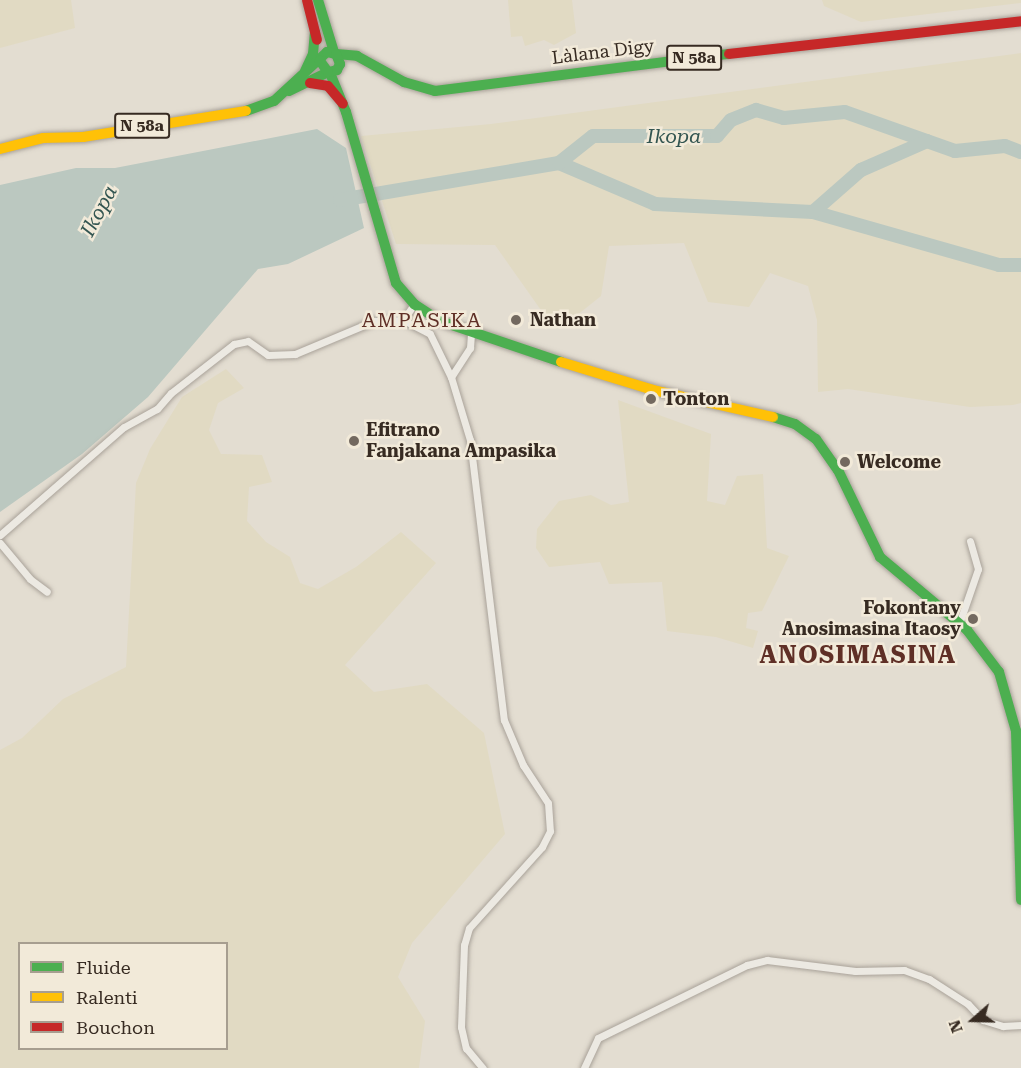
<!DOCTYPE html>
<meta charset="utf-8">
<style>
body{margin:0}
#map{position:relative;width:1021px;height:1068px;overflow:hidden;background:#e3ddd1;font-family:"Roboto Serif",serif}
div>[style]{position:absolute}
.farmland>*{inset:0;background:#e1dac3}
.water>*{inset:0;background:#bbc8c0}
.river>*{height:14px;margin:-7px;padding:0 7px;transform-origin:7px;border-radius:7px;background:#bbc8c0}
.roads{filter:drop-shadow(0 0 2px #a9a299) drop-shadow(0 0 2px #a9a299)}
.street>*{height:7px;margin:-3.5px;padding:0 3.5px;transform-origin:3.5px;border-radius:3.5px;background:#ece9e2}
.fast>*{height:10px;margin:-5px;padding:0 5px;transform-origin:5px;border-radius:5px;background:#4caf50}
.slow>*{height:10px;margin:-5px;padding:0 5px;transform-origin:5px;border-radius:5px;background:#ffc107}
.jam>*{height:10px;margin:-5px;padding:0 5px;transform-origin:5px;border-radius:5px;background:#c62828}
.dots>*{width:16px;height:16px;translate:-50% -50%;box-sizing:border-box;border:3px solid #f2ead9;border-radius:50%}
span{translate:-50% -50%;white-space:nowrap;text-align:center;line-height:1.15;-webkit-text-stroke:5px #f2ead9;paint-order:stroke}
.shield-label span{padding:2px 4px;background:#f2ead9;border:2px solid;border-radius:4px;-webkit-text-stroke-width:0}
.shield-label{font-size:16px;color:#372b22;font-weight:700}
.street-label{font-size:18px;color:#372b22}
.poi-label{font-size:18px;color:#372b22;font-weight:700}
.left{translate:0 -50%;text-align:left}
.right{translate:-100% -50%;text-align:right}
.water-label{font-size:20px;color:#335551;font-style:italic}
.neighbourhood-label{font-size:20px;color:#5f2f26;letter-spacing:1.5px}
.district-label{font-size:24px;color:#5f2f26;font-weight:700;letter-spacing:1.5px}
.legend{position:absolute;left:18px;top:942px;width:210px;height:108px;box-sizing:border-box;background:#f2ead9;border:2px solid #a79e90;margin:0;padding:8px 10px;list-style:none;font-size:18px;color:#372b22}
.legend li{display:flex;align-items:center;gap:12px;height:30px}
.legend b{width:30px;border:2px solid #a79e90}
.north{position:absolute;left:943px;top:990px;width:60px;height:60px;-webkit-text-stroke:4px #f2ead9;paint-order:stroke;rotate:250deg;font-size:16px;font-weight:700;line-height:24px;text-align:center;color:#372b22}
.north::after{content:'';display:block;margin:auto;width:21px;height:27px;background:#372b22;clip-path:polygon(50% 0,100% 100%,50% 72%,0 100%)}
</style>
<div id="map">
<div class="farmland">
<i style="clip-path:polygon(0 0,71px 0,75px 28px,0 48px)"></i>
<i style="clip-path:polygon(508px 0,572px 0,576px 33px,554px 45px,544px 40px,525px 46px,522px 36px,511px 37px)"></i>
<i style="clip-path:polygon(822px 0,1021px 0,1021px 3px,861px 22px,824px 6px)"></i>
<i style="clip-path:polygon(1021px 53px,1021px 403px,1013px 405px,970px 407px,848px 389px,818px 392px,817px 320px,808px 286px,770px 273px,749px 307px,708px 302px,684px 243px,609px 246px,601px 296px,571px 320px,543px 313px,495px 245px,396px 244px,361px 136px,491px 124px)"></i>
<i style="clip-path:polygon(evenodd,226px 369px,244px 388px,218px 403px,209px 430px,221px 454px,262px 455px,272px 482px,249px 487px,247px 521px,266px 542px,290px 557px,300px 583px,318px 589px,356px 567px,401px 532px,436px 563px,345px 665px,374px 692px,427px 684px,484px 733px,505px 834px,412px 943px,398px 977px,425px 1021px,419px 1068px,0 1068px,0 750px,22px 738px,63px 699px,126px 667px,136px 483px,150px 449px,182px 397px,226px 369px,20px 944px,226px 944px,226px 1048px,20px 1048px,20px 944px)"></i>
<i style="clip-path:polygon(618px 400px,711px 434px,707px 501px,725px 505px,737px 476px,763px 474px,767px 548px,789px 556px,762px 611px,748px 613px,746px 628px,758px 631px,753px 648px,716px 637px,667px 631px,662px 582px,609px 584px,600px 562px,549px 567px,536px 548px,537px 529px,559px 501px,591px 495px,611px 505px,629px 502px)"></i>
</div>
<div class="water">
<i style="clip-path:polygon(317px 129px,346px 148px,364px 228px,288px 264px,258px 269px,148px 397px,82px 454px,0 512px,0 185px,76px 168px,115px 168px)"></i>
</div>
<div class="river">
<i style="left:559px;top:163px;width:104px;rotate:23.1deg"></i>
<i style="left:655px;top:204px;width:158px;rotate:2.9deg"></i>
<i style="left:813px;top:212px;width:193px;rotate:15.9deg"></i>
<i style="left:999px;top:265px;width:22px"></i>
<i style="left:340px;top:200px;width:222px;rotate:-9.6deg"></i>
<i style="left:559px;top:163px;width:43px;rotate:-38.5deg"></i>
<i style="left:593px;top:136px;width:124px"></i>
<i style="left:717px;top:136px;width:21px;rotate:-49deg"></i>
<i style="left:731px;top:120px;width:27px;rotate:-22deg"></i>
<i style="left:756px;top:110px;width:29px;rotate:16deg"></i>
<i style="left:784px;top:118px;width:61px;rotate:-5.6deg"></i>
<i style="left:845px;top:112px;width:117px;rotate:19.5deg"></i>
<i style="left:955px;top:151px;width:50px;rotate:-5.7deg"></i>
<i style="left:1005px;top:146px;width:17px;rotate:21deg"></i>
<i style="left:813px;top:212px;width:64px;rotate:-41.2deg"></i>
<i style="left:861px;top:170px;width:72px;rotate:-23.7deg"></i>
</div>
<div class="roads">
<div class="street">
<i style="left:403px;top:320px;width:30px;rotate:27deg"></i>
<i style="left:430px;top:334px;width:48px;rotate:64deg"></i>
<i style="left:451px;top:377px;width:66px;rotate:73.2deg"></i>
<i style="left:470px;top:440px;width:282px;rotate:83.1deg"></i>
<i style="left:504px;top:720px;width:49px;rotate:67.1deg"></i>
<i style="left:523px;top:765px;width:45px;rotate:56.7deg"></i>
<i style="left:548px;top:803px;width:28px;rotate:86deg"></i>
<i style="left:550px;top:831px;width:18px;rotate:117deg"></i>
<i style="left:542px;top:847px;width:109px;rotate:132deg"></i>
<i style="left:469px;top:928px;width:18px;rotate:106deg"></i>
<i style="left:464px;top:945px;width:82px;rotate:92.1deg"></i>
<i style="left:461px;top:1027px;width:22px;rotate:77deg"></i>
<i style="left:466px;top:1048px;width:26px;rotate:50deg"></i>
<i style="left:451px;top:377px;width:35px;rotate:-57deg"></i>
<i style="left:470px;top:348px;width:14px;rotate:-86deg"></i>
<i style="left:0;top:535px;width:164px;rotate:-41.1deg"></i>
<i style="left:124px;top:427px;width:38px;rotate:-29deg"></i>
<i style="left:157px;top:409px;width:21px;rotate:-49deg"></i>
<i style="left:171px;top:393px;width:80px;rotate:-37.9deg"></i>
<i style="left:234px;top:344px;width:14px;rotate:-12deg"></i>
<i style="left:248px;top:341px;width:24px;rotate:35deg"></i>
<i style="left:268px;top:355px;width:27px;rotate:-2deg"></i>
<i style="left:295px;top:354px;width:86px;rotate:-22.7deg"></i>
<i style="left:374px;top:321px;width:29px;rotate:-2deg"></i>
<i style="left:403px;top:320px;width:19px;rotate:-55deg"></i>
<i style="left:0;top:543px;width:47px;rotate:50.2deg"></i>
<i style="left:30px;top:579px;width:21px;rotate:37deg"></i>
<i style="left:959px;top:624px;width:58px;rotate:-70.9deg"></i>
<i style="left:978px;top:569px;width:29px;rotate:-106deg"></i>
<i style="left:584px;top:1068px;width:33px;rotate:-65deg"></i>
<i style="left:598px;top:1038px;width:166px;rotate:-26.1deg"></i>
<i style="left:747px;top:965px;width:21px;rotate:-14deg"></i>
<i style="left:767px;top:960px;width:89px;rotate:7.1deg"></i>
<i style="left:855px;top:971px;width:49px;rotate:-1.2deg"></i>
<i style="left:904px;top:970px;width:27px;rotate:20deg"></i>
<i style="left:929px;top:979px;width:46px;rotate:32.7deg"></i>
<i style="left:968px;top:1004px;width:22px;rotate:47deg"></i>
<i style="left:983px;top:1020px;width:21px;rotate:17deg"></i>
<i style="left:1003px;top:1026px;width:18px;rotate:-3deg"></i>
</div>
<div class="fast">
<i style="left:318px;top:0;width:54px;rotate:72.9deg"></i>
<i style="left:336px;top:54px;width:21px;rotate:5deg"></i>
<i style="left:357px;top:56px;width:54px;rotate:29deg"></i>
<i style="left:404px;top:82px;width:32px;rotate:16deg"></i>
<i style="left:435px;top:91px;width:296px;rotate:-7.2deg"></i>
<i style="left:305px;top:71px;width:19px;rotate:-65deg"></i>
<i style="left:313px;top:54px;width:22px;rotate:-85deg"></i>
<i style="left:330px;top:73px;width:42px;rotate:67.7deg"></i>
<i style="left:346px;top:112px;width:178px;rotate:73.7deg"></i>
<i style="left:396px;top:283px;width:28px;rotate:49deg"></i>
<i style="left:414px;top:304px;width:31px;rotate:33deg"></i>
<i style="left:440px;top:321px;width:128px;rotate:18.7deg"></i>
<i style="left:289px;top:91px;width:43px;rotate:-26deg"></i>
<i style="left:246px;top:111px;width:30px;rotate:-20deg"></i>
<i style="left:274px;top:101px;width:72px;rotate:-42.8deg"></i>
<i style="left:327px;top:52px;width:9px;rotate:13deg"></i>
<i style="left:336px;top:54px;width:11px;rotate:68deg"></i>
<i style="left:340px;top:64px;width:7px;rotate:117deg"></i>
<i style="left:337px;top:70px;width:9px;rotate:167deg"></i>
<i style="left:328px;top:72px;width:14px;rotate:-126deg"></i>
<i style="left:773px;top:417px;width:23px;rotate:18deg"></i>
<i style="left:795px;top:424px;width:26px;rotate:36deg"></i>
<i style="left:816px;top:439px;width:38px;rotate:55deg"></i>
<i style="left:838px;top:470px;width:97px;rotate:64.2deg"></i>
<i style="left:880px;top:557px;width:114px;rotate:40deg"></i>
<i style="left:967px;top:630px;width:53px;rotate:52.7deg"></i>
<i style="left:999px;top:672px;width:61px;rotate:73.9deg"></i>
<i style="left:1016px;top:731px;width:169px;rotate:88.3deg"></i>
</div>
<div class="slow">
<i style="left:0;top:149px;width:44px;rotate:-14.3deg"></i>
<i style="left:43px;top:138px;width:40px;rotate:-1.4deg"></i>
<i style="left:83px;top:137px;width:165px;rotate:-9.1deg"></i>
<i style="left:561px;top:362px;width:96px;rotate:16.9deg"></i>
<i style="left:653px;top:390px;width:123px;rotate:12.7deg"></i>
</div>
<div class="jam">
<i style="left:307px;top:0;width:41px;rotate:76deg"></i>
<i style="left:729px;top:54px;width:294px;rotate:-6.4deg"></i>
<i style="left:310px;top:83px;width:18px;rotate:9deg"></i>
<i style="left:328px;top:86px;width:23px;rotate:50deg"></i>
</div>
</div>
<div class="dots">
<i style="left:516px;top:320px;background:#73695f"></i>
<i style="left:651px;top:399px;background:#73695f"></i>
<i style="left:354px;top:441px;background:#73695f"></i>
<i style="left:845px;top:462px;background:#73695f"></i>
<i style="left:973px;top:619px;background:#73695f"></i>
</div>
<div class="shield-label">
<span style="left:694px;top:58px">N 58a</span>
<span style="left:142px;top:126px">N 58a</span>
</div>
<div class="street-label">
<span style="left:603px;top:52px;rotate:-7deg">Làlana Digy</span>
</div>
<div class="poi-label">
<span class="left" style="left:530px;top:320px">Nathan</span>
<span class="left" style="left:663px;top:399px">Tonton</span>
<span class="left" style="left:366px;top:441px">Efitrano<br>Fanjakana Ampasika</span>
<span class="left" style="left:857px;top:462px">Welcome</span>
<span class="right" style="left:961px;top:619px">Fokontany<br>Anosimasina Itaosy</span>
</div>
<div class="water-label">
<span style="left:674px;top:136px">Ikopa</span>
<span style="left:99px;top:211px;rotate:-62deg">Ikopa</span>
</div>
<div class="neighbourhood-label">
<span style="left:422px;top:320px">AMPASIKA</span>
</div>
<div class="district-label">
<span style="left:858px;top:656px">ANOSIMASINA</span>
</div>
<ul class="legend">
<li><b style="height:8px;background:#4caf50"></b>Fluide</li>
<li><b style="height:8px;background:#ffc107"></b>Ralenti</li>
<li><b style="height:8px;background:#c62828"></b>Bouchon</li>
</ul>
<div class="north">N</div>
</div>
